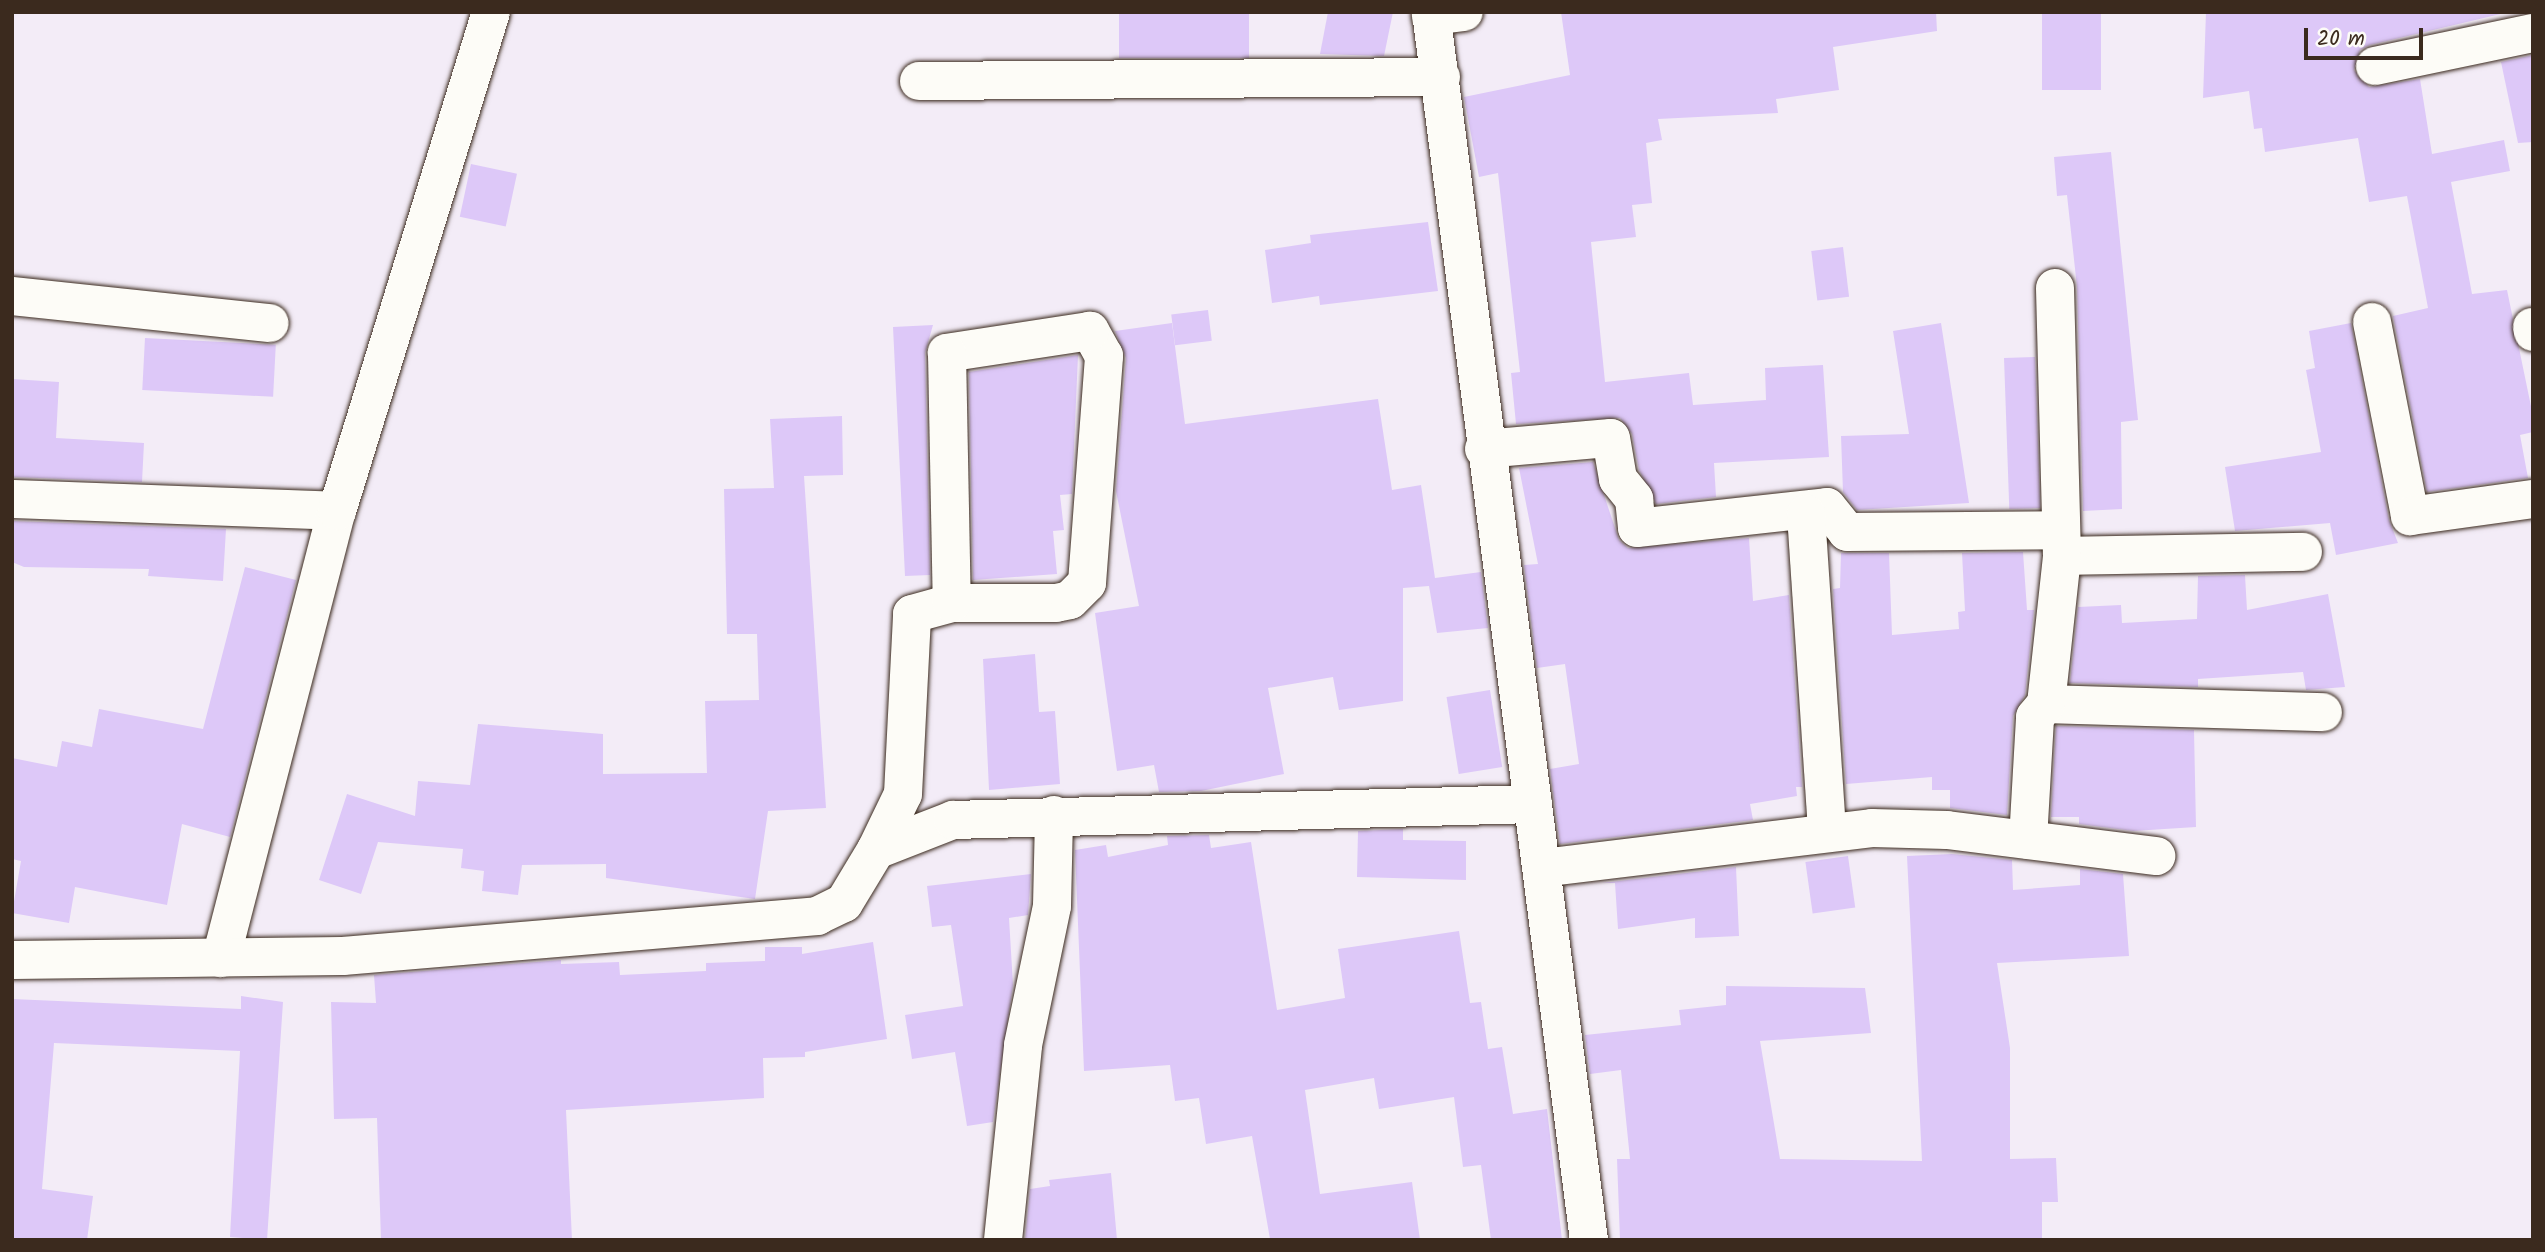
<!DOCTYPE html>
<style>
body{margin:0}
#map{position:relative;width:2545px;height:1252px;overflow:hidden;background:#f3ecf7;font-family:Kalam,sans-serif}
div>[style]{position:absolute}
.building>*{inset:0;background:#ddc8f8;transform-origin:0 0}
.roads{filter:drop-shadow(0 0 2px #3b2a1e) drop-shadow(0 0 2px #3b2a1e)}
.street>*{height:38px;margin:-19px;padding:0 19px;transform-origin:19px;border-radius:19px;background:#fdfcf7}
.secondary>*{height:38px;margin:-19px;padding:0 19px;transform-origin:19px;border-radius:19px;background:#fdfcf7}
span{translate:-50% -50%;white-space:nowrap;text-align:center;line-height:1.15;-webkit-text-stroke:5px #fdfcf7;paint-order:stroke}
.frame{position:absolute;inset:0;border:14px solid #3b2a1e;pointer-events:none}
.scale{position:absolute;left:2304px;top:28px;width:119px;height:32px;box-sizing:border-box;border:4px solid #3b2a1e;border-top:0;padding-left:9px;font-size:21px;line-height:24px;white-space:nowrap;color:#3b2a1e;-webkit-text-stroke:5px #fdfcf7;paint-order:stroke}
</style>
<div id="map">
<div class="building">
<i style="left:1119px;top:12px;width:130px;height:46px"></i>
<i style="clip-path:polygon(1328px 12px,1393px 12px,1384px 56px,1320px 54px)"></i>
<i style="clip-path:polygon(1561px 12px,1936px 12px,1937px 31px,1833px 47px,1839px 90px,1776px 99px,1778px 113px,1658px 119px,1662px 140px,1646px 143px,1652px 203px,1632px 205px,1636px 237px,1591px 242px,1605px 382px,1689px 373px,1693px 405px,1766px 400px,1765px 368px,1823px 365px,1829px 457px,1714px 463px,1716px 497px,1656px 504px,1639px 470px,1632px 434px,1620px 418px,1516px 424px,1511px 373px,1520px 372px,1498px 173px,1479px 177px,1464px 97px,1570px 75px)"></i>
<i style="left:2042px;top:12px;width:59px;height:78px"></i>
<i style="clip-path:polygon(2206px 12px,2509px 12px,2370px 45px,2360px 50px,2354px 70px,2369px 87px,2420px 79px,2432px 154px,2504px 140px,2510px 171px,2451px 182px,2472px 294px,2507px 290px,2533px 416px,2533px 432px,2520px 435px,2528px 478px,2427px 492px,2393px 316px,2428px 308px,2407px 196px,2369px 202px,2358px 138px,2265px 152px,2262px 128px,2254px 129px,2249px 91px,2203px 98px)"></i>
<i style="clip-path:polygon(2533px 55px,2533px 142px,2518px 143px,2501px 62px)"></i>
<i style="clip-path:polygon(2111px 152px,2138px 420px,2121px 422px,2122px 509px,2083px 511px,2077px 287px,2067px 195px,2057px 196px,2054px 157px)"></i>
<i style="left:471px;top:164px;width:47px;height:54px;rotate:12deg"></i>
<i style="clip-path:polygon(1428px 222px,1438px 291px,1320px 305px,1319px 296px,1272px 303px,1265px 250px,1311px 243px,1310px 235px)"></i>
<i style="left:1843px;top:247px;width:50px;height:32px;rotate:83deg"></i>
<i style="left:1208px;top:310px;width:31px;height:37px;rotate:83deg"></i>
<i style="clip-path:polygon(1172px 323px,1185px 424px,1378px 399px,1392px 490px,1421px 485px,1435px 578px,1481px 572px,1488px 628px,1437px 633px,1429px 586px,1403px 588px,1403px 701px,1339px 710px,1333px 677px,1268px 688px,1284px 774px,1201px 791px,1159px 792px,1154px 765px,1117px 771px,1095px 613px,1139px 606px,1116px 491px,1126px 358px,1115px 331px)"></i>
<i style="clip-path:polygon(1941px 323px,1969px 503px,1857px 510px,1843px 492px,1841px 436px,1909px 434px,1893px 331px)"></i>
<i style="clip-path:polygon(2351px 323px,2389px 520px,2398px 543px,2336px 555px,2330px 523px,2235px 531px,2225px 467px,2321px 452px,2306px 370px,2315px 368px,2309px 331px)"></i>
<i style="clip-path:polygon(933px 325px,925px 353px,930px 575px,905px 576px,893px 327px)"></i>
<i style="left:145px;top:338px;width:131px;height:52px;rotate:3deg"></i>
<i style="clip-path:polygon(1078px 355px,1072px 494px,1060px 495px,1064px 530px,1053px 531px,1057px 574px,973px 580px,969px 372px)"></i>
<i style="left:2035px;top:357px;width:151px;height:31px;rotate:88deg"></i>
<i style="clip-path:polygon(12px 379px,59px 382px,56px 438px,144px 443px,142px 482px,12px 477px)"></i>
<i style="clip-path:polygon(842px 416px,843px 475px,804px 476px,826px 808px,768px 811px,755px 899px,606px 878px,606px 864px,522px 865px,518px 895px,482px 891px,484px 871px,461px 868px,463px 849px,378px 842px,361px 894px,319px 880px,347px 794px,415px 816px,418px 781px,470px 785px,478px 724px,603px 734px,603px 774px,707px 773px,705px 701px,759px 700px,757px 634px,727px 634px,724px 489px,774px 488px,770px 419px)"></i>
<i style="clip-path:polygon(1593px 462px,1619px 540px,1628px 548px,1749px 538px,1753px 601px,1789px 595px,1802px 787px,1796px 787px,1797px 796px,1750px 804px,1753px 820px,1560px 844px,1550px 769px,1579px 764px,1565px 664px,1537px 668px,1524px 565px,1538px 564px,1519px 468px)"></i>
<i style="clip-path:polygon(12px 521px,226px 529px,223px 581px,148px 576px,149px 569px,24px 567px,12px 562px)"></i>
<i style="clip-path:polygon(2023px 552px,2027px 610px,2034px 610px,2025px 695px,2013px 716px,2007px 815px,1950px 808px,1950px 790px,1932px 790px,1932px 777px,1846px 784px,1833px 589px,1840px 588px,1841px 553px,1889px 553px,1892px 635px,1959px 629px,1958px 612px,1965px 611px,1962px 553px)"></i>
<i style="clip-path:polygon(245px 567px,296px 580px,230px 837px,182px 824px,167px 905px,75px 887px,69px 923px,12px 913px,21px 861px,12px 859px,12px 758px,57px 767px,62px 741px,92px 747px,99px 709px,203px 729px)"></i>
<i style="clip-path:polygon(2245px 575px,2247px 610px,2328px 594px,2345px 687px,2306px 690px,2303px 672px,2198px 679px,2198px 687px,2070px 683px,2078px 607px,2121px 605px,2122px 623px,2197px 619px,2198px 576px)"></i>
<i style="clip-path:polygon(1035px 654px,1039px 712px,1055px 711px,1060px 784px,989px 790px,983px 659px)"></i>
<i style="left:1490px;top:690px;width:78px;height:44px;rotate:81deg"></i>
<i style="clip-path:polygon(2056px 726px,2194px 730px,2196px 827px,2133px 831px,2079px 824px,2079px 817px,2051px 817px)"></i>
<i style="clip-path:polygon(1403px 829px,1403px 840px,1466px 841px,1466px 880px,1357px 877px,1358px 831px)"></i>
<i style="clip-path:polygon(1209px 835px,1211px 848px,1251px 842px,1277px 1010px,1345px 998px,1338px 949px,1459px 931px,1470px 1003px,1481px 1002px,1488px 1049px,1502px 1047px,1513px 1114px,1547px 1109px,1562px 1240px,1491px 1240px,1481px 1165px,1463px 1167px,1454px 1097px,1379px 1109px,1374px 1078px,1305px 1090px,1320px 1194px,1412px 1182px,1420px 1240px,1270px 1239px,1252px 1136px,1206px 1144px,1199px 1098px,1175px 1101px,1170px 1065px,1084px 1071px,1075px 850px,1106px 845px,1108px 857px,1168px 845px,1167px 836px)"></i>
<i style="clip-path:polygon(1952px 854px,2012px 860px,2013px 890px,2080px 885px,2080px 869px,2123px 874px,2129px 956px,1997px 963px,2010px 1048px,2010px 1159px,2056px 1158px,2058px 1202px,2042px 1202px,2042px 1240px,1620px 1240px,1617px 1159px,1630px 1159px,1621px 1070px,1590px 1074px,1585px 1035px,1681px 1025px,1679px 1010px,1726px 1005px,1726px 986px,1865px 988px,1871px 1033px,1760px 1041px,1780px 1159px,1922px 1161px,1907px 856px)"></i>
<i style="left:1848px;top:856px;width:52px;height:43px;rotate:82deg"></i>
<i style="clip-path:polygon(1736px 867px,1739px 936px,1695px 938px,1695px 918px,1618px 929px,1615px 883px,1602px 883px)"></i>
<i style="clip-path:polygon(1031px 874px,1028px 915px,1009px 918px,1013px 985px,993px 1122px,967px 1126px,955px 1052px,912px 1059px,905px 1015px,963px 1006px,951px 925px,932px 927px,927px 886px)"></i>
<i style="clip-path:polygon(873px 942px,887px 1039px,805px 1052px,805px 1057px,763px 1058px,764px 1098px,566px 1110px,572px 1240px,381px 1240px,377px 1118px,334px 1119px,331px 1002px,376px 1003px,374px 975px,561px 960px,561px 964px,619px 962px,620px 975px,706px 971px,706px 963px,765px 961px,765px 947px,802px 947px,802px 954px)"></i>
<i style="clip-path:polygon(241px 996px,283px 1002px,267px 1240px,230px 1237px,240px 1051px,54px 1043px,42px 1189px,93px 1196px,87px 1240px,12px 1240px,12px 999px,241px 1009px)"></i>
<i style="clip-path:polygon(1111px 1173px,1117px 1240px,1025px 1240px,1030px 1189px,1050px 1186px,1049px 1180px)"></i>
</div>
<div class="roads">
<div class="street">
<i style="left:1431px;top:16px;width:33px;rotate:-7deg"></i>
<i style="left:2375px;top:66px;width:161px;rotate:-11.8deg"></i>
<i style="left:919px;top:81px;width:522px;rotate:-0.44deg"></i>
<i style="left:12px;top:296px;width:259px;rotate:6deg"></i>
<i style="left:2372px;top:322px;width:198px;rotate:78.9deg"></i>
<i style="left:2410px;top:516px;width:124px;rotate:-7.9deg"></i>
<i style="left:2532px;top:327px;width:5px;rotate:79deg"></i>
<i style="left:1484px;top:449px;width:127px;rotate:-5deg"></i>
<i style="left:1611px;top:438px;width:42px;rotate:80.3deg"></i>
<i style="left:1618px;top:479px;width:26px;rotate:51deg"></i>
<i style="left:1634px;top:499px;width:29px;rotate:84deg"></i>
<i style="left:1637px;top:528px;width:191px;rotate:-6.3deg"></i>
<i style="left:1827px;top:507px;width:32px;rotate:51deg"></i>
<i style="left:1847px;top:532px;width:213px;rotate:-0.5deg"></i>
<i style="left:12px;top:499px;width:325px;rotate:2.1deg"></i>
<i style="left:1806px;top:514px;width:319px;rotate:86.2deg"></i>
<i style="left:2062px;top:556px;width:241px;rotate:-1deg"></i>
<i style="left:2046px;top:704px;width:277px;rotate:1.7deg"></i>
<i style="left:2028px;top:840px;width:123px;rotate:-86.7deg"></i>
<i style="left:2035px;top:717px;width:17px;rotate:-50deg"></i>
<i style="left:2046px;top:704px;width:149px;rotate:-83.8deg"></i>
<i style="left:2062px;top:556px;width:268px;rotate:-91.5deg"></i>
<i style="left:876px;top:850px;width:62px;rotate:-64.3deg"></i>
<i style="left:903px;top:794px;width:180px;rotate:-87.1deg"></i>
<i style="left:912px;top:614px;width:41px;rotate:-15.4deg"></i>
<i style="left:952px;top:603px;width:104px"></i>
<i style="left:1056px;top:603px;width:14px;rotate:-12deg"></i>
<i style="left:1070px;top:600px;width:24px;rotate:-45deg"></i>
<i style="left:1087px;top:583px;width:228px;rotate:-85.7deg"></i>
<i style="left:1104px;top:356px;width:29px;rotate:-119deg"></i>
<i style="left:1090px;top:331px;width:145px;rotate:171.3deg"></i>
<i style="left:947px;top:353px;width:250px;rotate:88.9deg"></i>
<i style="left:1542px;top:868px;width:332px;rotate:-6.9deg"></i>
<i style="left:1872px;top:828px;width:75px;rotate:1.5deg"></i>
<i style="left:1947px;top:830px;width:211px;rotate:7.1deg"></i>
<i style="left:221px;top:958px;width:462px;rotate:-75.5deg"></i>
<i style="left:337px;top:511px;width:522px;rotate:-72.85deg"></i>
<i style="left:12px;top:960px;width:331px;rotate:-0.7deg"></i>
<i style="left:343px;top:956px;width:476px;rotate:-4.8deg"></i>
<i style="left:817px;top:916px;width:30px;rotate:-26deg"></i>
<i style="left:844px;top:903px;width:62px;rotate:-58.9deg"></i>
<i style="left:876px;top:850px;width:83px;rotate:-21.3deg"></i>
<i style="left:953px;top:820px;width:580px;rotate:-1.58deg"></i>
<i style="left:1003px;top:1240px;width:196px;rotate:-84.1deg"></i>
<i style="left:1023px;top:1045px;width:142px;rotate:-78.2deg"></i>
<i style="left:1052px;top:906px;width:91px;rotate:-88.7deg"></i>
</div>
<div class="secondary">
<i style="left:1431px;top:12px;width:1238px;rotate:82.67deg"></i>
</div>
</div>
<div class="frame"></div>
<div class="scale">20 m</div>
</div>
